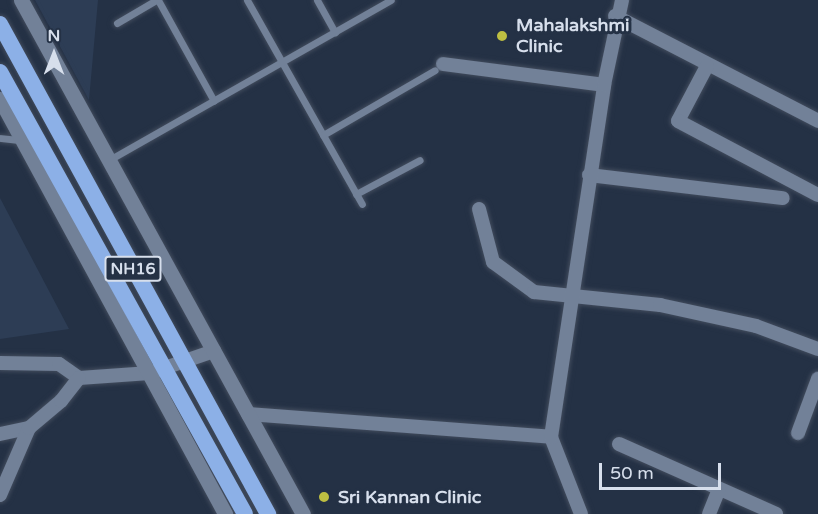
<!DOCTYPE html>
<style>
body{margin:0}
#map{position:relative;width:818px;height:514px;overflow:hidden;background:#243145;font-family:"Varela Round",sans-serif}
div>[style]{position:absolute}
.built>*{inset:0;background:#2d3d55}
.roads{filter:drop-shadow(0 0 2px #424c5d) drop-shadow(0 0 2px #424c5d)}
.service>*{height:7px;margin:-3.5px;padding:0 3.5px;transform-origin:3.5px;border-radius:3.5px;background:#728198}
.minor>*{height:14px;margin:-7px;padding:0 7px;transform-origin:7px;border-radius:7px;background:#728198}
.tertiary>*{height:15px;margin:-7.5px;padding:0 7.5px;transform-origin:7.5px;border-radius:7.5px;background:#728198}
.trunk>*{height:16px;margin:-8px;padding:0 8px;transform-origin:8px;border-radius:8px;background:#8cb0e7}
.dots>*{width:16px;height:16px;translate:-50% -50%;box-sizing:border-box;border:3px solid #243145;border-radius:50%}
span{translate:-50% -50%;white-space:nowrap;text-align:center;line-height:1.15;-webkit-text-stroke:6px #243145;paint-order:stroke}
.shield-label span{padding:2px 4px;background:#243145;border:2px solid;border-radius:4px;-webkit-text-stroke-width:0}
.shield-label{font-size:16px;color:#d7dfec;font-weight:700}
.poi-label{font-size:18px;color:#d7dfec;font-weight:700}
.left{translate:0 -50%;text-align:left}
.north{position:absolute;left:24px;top:24px;width:60px;height:60px;-webkit-text-stroke:4px #243145;paint-order:stroke;rotate:0deg;font-size:16px;font-weight:700;line-height:24px;text-align:center;color:#d7dfec}
.north::after{content:'';display:block;margin:auto;width:21px;height:27px;background:#d7dfec;clip-path:polygon(50% 0,100% 100%,50% 72%,0 100%)}
.scale{position:absolute;left:599px;top:463px;width:122px;height:27px;box-sizing:border-box;border:3px solid #d7dfec;border-top:0;padding-left:8px;font-size:18px;line-height:21px;white-space:nowrap;color:#d7dfec;-webkit-text-stroke:4px #243145;paint-order:stroke}
</style>
<div id="map">
<div class="built">
<i style="clip-path:polygon(35px 0,98px 0,89px 100px)"></i>
<i style="clip-path:polygon(0 198px,69px 329px,0 339px)"></i>
</div>
<div class="roads">
<div class="service">
<i style="left:158px;top:0;width:115px;rotate:61deg"></i>
<i style="left:247px;top:0;width:234px;rotate:60.6deg"></i>
<i style="left:317px;top:0;width:37px;rotate:61deg"></i>
<i style="left:117px;top:23px;width:45px;rotate:-30.5deg"></i>
<i style="left:323px;top:135px;width:129px;rotate:-30.1deg"></i>
<i style="left:0;top:138px;width:20px;rotate:6deg"></i>
<i style="left:109px;top:160px;width:324px;rotate:-29.6deg"></i>
<i style="left:356px;top:194px;width:72px;rotate:-28deg"></i>
</div>
<div class="minor">
<i style="left:615px;top:16px;width:229px;rotate:27.3deg"></i>
<i style="left:443px;top:64px;width:162px;rotate:7.4deg"></i>
<i style="left:707px;top:66px;width:62px;rotate:117.8deg"></i>
<i style="left:678px;top:121px;width:158px;rotate:27.9deg"></i>
<i style="left:589px;top:175px;width:195px;rotate:6.8deg"></i>
<i style="left:479px;top:209px;width:55px;rotate:75.2deg"></i>
<i style="left:493px;top:262px;width:51px;rotate:36.2deg"></i>
<i style="left:534px;top:292px;width:127px;rotate:5.9deg"></i>
<i style="left:660px;top:305px;width:98px;rotate:12.3deg"></i>
<i style="left:756px;top:326px;width:66px;rotate:20.4deg"></i>
<i style="left:0;top:363px;width:59px;rotate:1deg"></i>
<i style="left:59px;top:364px;width:24px;rotate:35deg"></i>
<i style="left:79px;top:378px;width:71px;rotate:-4deg"></i>
<i style="left:150px;top:373px;width:68px;rotate:-19deg"></i>
<i style="left:248px;top:414px;width:304px;rotate:4.3deg"></i>
<i style="left:798px;top:433px;width:58px;rotate:-69.7deg"></i>
<i style="left:0;top:434px;width:30px;rotate:-12deg"></i>
<i style="left:619px;top:444px;width:172px;rotate:24deg"></i>
<i style="left:0;top:495px;width:73px;rotate:-66.6deg"></i>
<i style="left:29px;top:428px;width:42px;rotate:-40.2deg"></i>
<i style="left:61px;top:401px;width:29px;rotate:-52deg"></i>
<i style="left:581px;top:514px;width:83px;rotate:-111.3deg"></i>
<i style="left:551px;top:437px;width:356px;rotate:-81.4deg"></i>
<i style="left:604px;top:85px;width:87px;rotate:-78deg"></i>
<i style="left:709px;top:514px;width:27px;rotate:-68deg"></i>
</div>
<div class="tertiary">
<i style="left:21px;top:0;width:586px;rotate:61.25deg"></i>
<i style="left:0;top:99px;width:472px;rotate:61.5deg"></i>
</div>
<div class="trunk">
<i style="left:0;top:24px;width:559px;rotate:61.32deg"></i>
<i style="left:0;top:72px;width:505px;rotate:61deg"></i>
</div>
</div>
<div class="dots">
<i style="left:502px;top:36px;background:#bebf42"></i>
<i style="left:324px;top:497px;background:#bebf42"></i>
</div>
<div class="shield-label">
<span style="left:133px;top:269px">NH16</span>
</div>
<div class="poi-label">
<span class="left" style="left:516px;top:36px">Mahalakshmi<br>Clinic</span>
<span class="left" style="left:338px;top:497px">Sri Kannan Clinic</span>
</div>
<div class="north">N</div>
<div class="scale">50 m</div>
</div>
